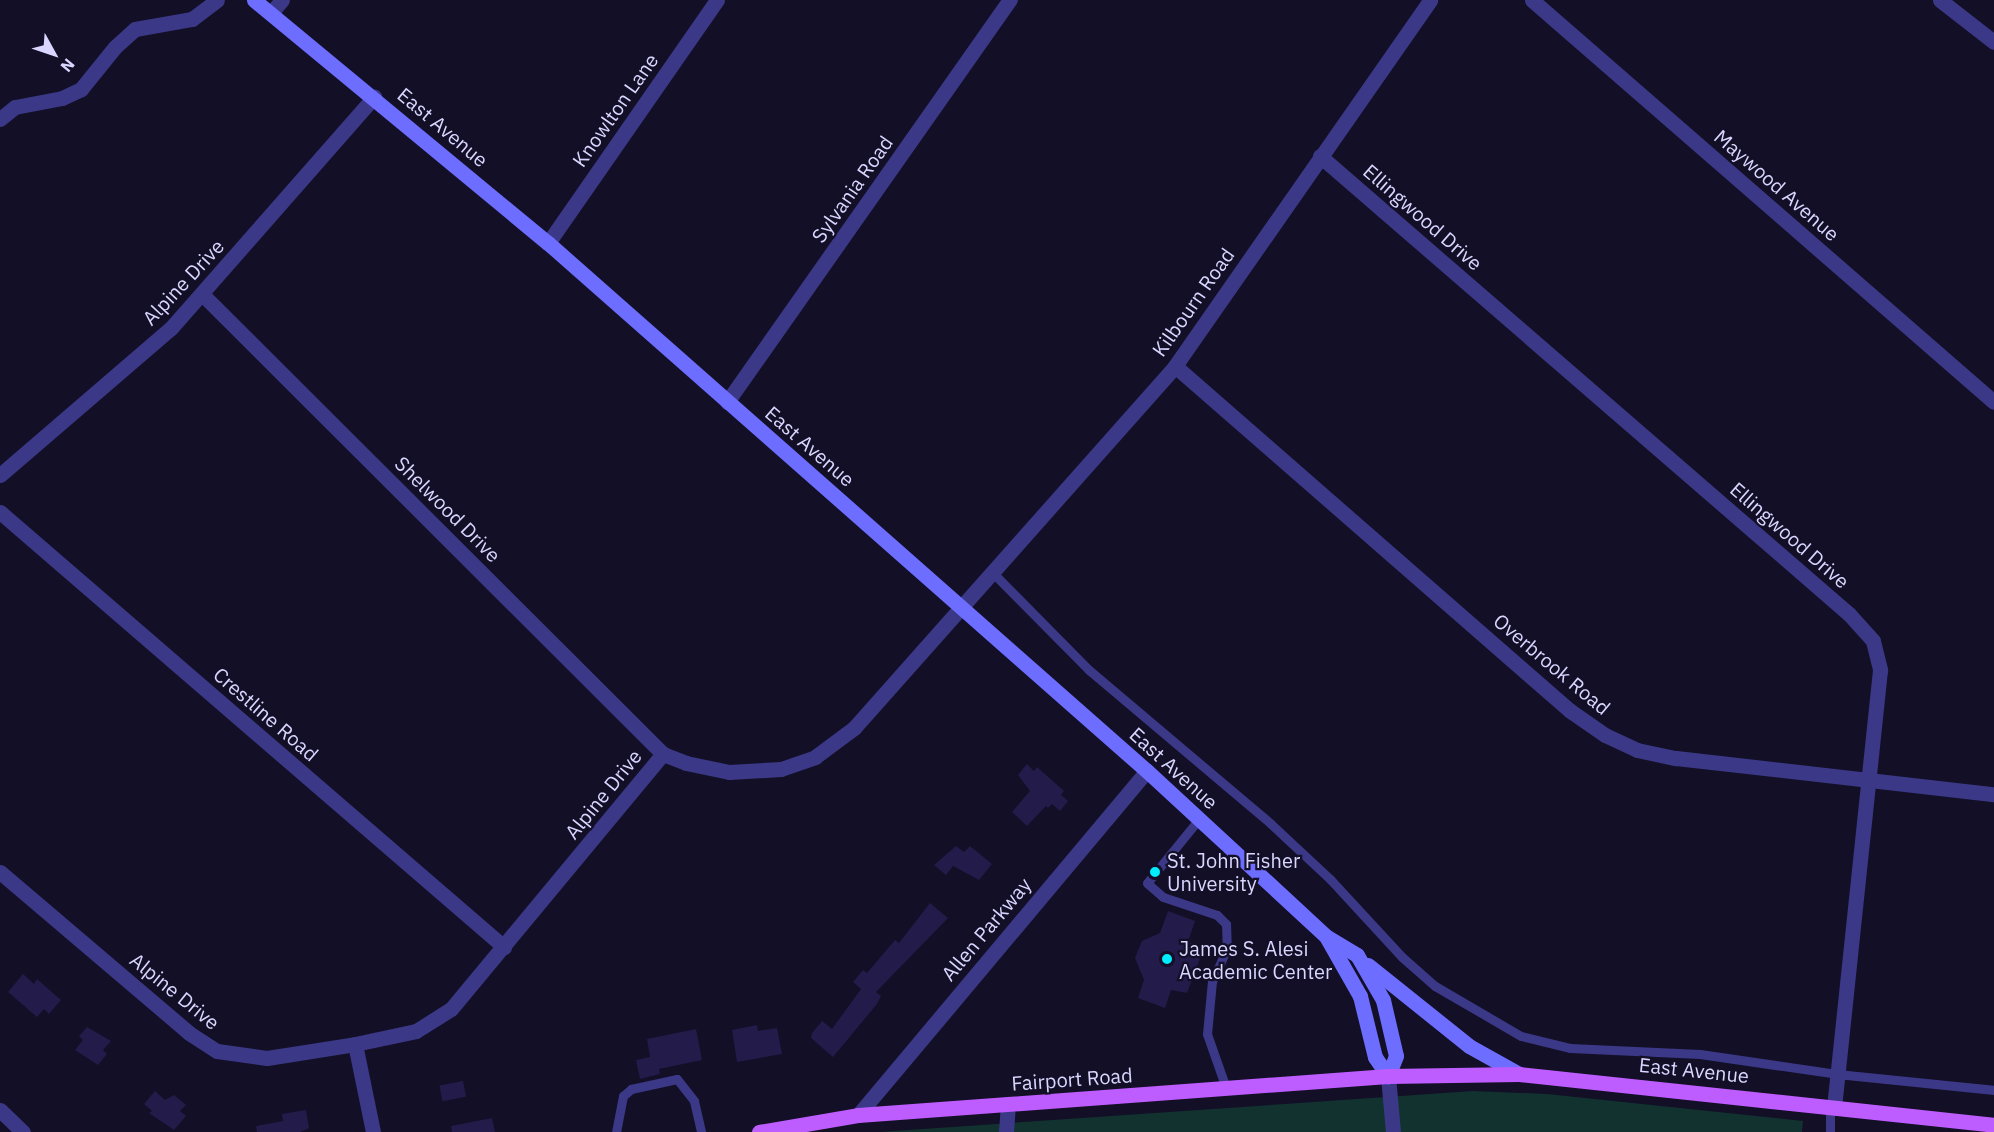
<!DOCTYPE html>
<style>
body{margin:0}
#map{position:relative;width:1994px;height:1132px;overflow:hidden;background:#130f27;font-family:"IBM Plex Sans",sans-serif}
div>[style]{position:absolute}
.green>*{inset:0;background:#123230}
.building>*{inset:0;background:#231b49;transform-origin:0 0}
.service>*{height:9px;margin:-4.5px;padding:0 4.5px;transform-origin:4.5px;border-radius:4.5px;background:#3b3987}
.minor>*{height:15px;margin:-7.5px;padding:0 7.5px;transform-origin:7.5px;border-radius:7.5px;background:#3b3987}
.secondary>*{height:15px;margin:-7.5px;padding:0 7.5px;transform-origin:7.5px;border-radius:7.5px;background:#6d6dff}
.primary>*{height:15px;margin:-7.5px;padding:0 7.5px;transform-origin:7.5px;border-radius:7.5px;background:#be5dff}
.dots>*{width:16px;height:16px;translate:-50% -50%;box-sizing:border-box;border:3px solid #130f27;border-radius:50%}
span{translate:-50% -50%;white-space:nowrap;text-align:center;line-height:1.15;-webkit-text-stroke:4.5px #130f27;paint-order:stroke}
.street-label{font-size:20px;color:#d9d6ff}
.poi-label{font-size:20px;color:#d9d6ff}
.left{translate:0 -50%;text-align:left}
.north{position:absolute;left:24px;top:24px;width:60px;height:60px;-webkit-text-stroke:4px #130f27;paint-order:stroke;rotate:130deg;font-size:16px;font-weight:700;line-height:24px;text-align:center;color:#d9d6ff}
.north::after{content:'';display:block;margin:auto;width:21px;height:27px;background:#d9d6ff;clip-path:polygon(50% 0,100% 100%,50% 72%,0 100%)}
</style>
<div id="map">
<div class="green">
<i style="clip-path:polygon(1473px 1091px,1547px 1094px,1803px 1121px,1802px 1132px,880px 1132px)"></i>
</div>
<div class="building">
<i style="clip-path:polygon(1027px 764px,1034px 771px,1037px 767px,1064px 791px,1061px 795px,1068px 801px,1060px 811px,1052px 804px,1048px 808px,1046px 806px,1027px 826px,1012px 812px,1030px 791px,1018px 775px)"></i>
<i style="clip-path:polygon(956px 846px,964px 852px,970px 846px,992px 864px,979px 880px,953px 866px,946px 875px,934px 865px)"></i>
<i style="clip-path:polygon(930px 903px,948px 918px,876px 992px,881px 996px,877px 1004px,833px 1057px,811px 1038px,812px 1033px,822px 1021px,832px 1029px,861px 989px,853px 982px,863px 970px,867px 973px,895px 940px,899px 943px)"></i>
<i style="clip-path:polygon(1168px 911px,1195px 921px,1188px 942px,1204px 948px,1187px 993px,1171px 990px,1165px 1008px,1138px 998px,1144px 980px,1135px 958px,1142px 941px,1160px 933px)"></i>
<i style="clip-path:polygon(23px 974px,34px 984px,37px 979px,61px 1000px,49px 1014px,44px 1009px,37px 1017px,8px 992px)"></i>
<i style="clip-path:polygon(757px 1025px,758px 1031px,777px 1028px,782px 1054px,737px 1062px,732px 1030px)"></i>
<i style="clip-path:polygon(87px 1027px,111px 1041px,103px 1050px,107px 1054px,98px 1065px,75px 1050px,83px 1040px,79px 1036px)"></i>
<i style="clip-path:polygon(696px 1029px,702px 1060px,659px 1069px,660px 1074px,640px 1079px,636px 1060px,650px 1057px,647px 1039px)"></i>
<i style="left:463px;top:1081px;width:16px;height:24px;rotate:79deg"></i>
<i style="clip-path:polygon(155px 1091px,165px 1100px,174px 1095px,186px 1105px,180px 1111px,186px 1116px,174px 1130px,149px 1113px,152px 1111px,144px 1104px)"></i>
<i style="clip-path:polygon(306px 1110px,309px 1128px,300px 1132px,257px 1132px,256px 1126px,283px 1121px,282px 1114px)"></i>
<i style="clip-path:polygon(492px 1118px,495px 1132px,452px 1132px,451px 1126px)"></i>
</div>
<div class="service">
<i style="left:992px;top:572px;width:138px;rotate:45.3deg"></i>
<i style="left:1089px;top:670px;width:238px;rotate:40.2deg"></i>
<i style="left:1271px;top:824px;width:81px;rotate:43deg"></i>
<i style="left:1330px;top:879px;width:106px;rotate:47.3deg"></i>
<i style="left:1402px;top:957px;width:44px;rotate:41.3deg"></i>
<i style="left:1435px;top:986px;width:99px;rotate:30.2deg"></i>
<i style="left:1521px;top:1036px;width:50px;rotate:13.8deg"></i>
<i style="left:1570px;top:1048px;width:130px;rotate:2.6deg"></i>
<i style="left:1700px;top:1054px;width:138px;rotate:8.3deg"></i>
<i style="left:1837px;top:1074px;width:158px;rotate:5.8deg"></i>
<i style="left:1199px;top:819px;width:82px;rotate:129.1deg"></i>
<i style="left:1147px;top:883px;width:21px;rotate:41deg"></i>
<i style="left:1163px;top:897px;width:57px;rotate:18.4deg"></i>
<i style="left:1217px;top:915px;width:13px;rotate:45deg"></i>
<i style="left:1226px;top:924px;width:24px;rotate:88deg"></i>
<i style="left:1227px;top:948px;width:36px;rotate:114deg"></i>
<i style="left:1212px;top:981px;width:53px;rotate:95.4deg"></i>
<i style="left:1207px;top:1034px;width:57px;rotate:70.6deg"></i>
<i style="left:1830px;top:1107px;width:25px;rotate:90deg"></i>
<i style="left:616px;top:1132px;width:37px;rotate:-79deg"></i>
<i style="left:623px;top:1096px;width:11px;rotate:-41deg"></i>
<i style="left:631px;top:1089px;width:47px;rotate:-12.3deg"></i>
<i style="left:677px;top:1079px;width:28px;rotate:52deg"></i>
<i style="left:694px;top:1101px;width:32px;rotate:77deg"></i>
</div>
<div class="minor">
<i style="left:1532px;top:0;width:612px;rotate:41.03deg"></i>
<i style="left:1940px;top:0;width:68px;rotate:37.9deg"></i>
<i style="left:271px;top:13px;width:17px;rotate:-50deg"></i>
<i style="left:0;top:119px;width:19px;rotate:-39deg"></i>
<i style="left:15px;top:107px;width:48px;rotate:-10.8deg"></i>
<i style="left:62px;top:98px;width:21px;rotate:-25deg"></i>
<i style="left:81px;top:89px;width:54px;rotate:-51deg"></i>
<i style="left:115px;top:47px;width:27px;rotate:-42deg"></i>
<i style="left:135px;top:29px;width:58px;rotate:-10deg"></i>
<i style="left:192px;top:19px;width:31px;rotate:-37deg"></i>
<i style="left:1320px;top:156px;width:700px;rotate:40.89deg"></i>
<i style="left:1849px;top:614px;width:36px;rotate:48deg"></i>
<i style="left:1873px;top:641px;width:30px;rotate:76deg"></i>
<i style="left:1880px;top:670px;width:440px;rotate:96deg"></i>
<i style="left:548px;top:243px;width:296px;rotate:-55.2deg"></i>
<i style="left:203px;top:295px;width:650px;rotate:44.94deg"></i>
<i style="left:663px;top:754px;width:25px;rotate:21deg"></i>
<i style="left:686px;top:763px;width:44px;rotate:11.8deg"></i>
<i style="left:729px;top:772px;width:52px;rotate:-3.3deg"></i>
<i style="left:781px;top:769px;width:36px;rotate:-19deg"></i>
<i style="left:815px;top:757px;width:49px;rotate:-36.6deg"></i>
<i style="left:854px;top:728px;width:484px;rotate:-48.4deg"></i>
<i style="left:1175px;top:366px;width:446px;rotate:-55.1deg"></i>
<i style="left:1175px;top:366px;width:523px;rotate:41.12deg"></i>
<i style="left:1569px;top:710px;width:44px;rotate:34.8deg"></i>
<i style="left:1605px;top:735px;width:35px;rotate:25deg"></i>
<i style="left:1637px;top:750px;width:40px;rotate:12deg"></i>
<i style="left:1676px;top:758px;width:320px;rotate:6.5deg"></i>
<i style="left:727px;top:402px;width:492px;rotate:-54.9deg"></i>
<i style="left:0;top:475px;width:225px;rotate:-40.7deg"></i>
<i style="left:171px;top:328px;width:308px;rotate:-48.7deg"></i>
<i style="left:0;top:512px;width:666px;rotate:40.8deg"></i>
<i style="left:0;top:872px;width:248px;rotate:40.4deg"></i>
<i style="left:189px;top:1033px;width:33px;rotate:33deg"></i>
<i style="left:217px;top:1051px;width:50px;rotate:8deg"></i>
<i style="left:267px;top:1058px;width:89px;rotate:-9deg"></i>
<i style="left:355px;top:1044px;width:62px;rotate:-12deg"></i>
<i style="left:416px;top:1031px;width:41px;rotate:-32.2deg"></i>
<i style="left:451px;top:1009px;width:332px;rotate:-50.3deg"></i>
<i style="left:355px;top:1044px;width:90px;rotate:78.4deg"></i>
<i style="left:1388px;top:1076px;width:56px;rotate:84.9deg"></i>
<i style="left:0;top:1110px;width:32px;rotate:44deg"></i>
<i style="left:858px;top:1115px;width:449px;rotate:-50deg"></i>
<i style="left:1006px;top:1132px;width:28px;rotate:-86deg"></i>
</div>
<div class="secondary">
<i style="left:254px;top:0;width:381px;rotate:39.6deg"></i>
<i style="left:548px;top:243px;width:798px;rotate:41.4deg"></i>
<i style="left:1147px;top:771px;width:245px;rotate:42.7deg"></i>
<i style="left:1327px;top:937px;width:35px;rotate:31deg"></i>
<i style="left:1357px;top:955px;width:52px;rotate:60deg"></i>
<i style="left:1383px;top:1000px;width:57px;rotate:76.9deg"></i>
<i style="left:1396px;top:1056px;width:22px;rotate:112deg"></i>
<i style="left:1327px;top:938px;width:67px;rotate:60.4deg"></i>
<i style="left:1360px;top:996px;width:63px;rotate:76.2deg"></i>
<i style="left:1375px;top:1057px;width:23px;rotate:56deg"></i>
<i style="left:1368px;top:965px;width:129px;rotate:38.7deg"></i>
<i style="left:1469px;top:1046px;width:57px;rotate:29.2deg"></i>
</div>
<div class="primary">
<i style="left:759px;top:1132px;width:100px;rotate:-9.7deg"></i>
<i style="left:858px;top:1115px;width:531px;rotate:-4.21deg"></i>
<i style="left:1388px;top:1076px;width:131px;rotate:-0.9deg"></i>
<i style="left:1519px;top:1074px;width:478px;rotate:6.1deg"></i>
</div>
<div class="dots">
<i style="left:1155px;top:872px;background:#02ecff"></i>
<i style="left:1167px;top:959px;background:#02ecff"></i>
</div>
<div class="street-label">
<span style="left:615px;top:110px;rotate:-55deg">Knowlton Lane</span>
<span style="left:443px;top:127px;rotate:40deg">East Avenue</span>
<span style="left:1777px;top:185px;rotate:41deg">Maywood Avenue</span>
<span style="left:852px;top:189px;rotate:-55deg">Sylvania Road</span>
<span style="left:1423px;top:217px;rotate:41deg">Ellingwood Drive</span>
<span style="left:183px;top:282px;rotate:-47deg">Alpine Drive</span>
<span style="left:1193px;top:302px;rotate:-55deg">Kilbourn Road</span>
<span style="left:810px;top:446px;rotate:41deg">East Avenue</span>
<span style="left:448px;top:509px;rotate:45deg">Shelwood Drive</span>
<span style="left:1790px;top:535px;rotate:41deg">Ellingwood Drive</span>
<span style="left:1552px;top:664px;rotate:40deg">Overbrook Road</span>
<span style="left:266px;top:714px;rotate:41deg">Crestline Road</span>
<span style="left:1174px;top:768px;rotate:42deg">East Avenue</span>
<span style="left:603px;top:794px;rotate:-51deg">Alpine Drive</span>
<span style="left:986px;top:929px;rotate:-50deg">Allen Parkway</span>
<span style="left:175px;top:991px;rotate:39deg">Alpine Drive</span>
<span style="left:1694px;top:1070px;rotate:6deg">East Avenue</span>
<span style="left:1072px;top:1079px;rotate:-4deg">Fairport Road</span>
</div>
<div class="poi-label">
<span class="left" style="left:1167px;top:872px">St. John Fisher<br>University</span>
<span class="left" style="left:1179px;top:960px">James S. Alesi<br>Academic Center</span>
</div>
<div class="north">N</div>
</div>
